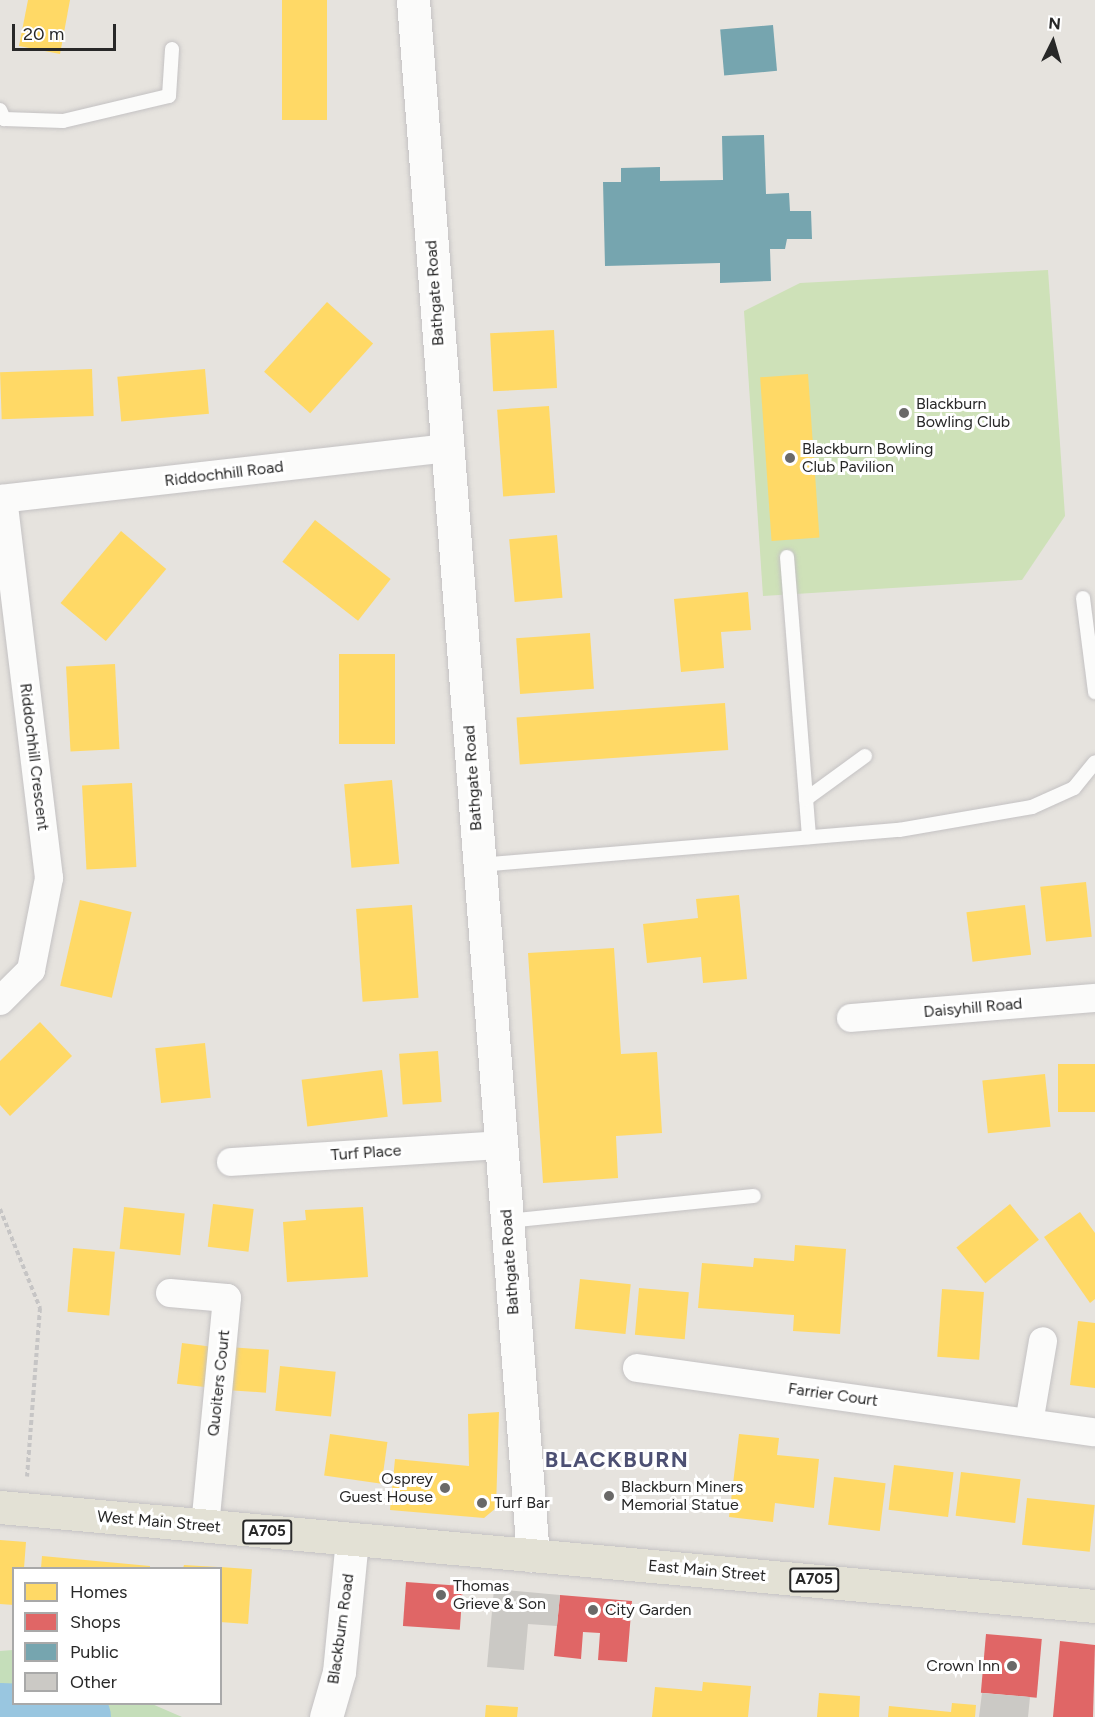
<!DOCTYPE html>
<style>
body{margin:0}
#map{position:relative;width:1095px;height:1717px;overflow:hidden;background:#e6e3de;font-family:Figtree,sans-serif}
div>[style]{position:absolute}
.green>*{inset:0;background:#c5deba}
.pitch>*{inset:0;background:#cee1b8}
.homes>*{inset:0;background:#ffd966;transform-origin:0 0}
.shops>*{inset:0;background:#e06666;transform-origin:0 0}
.public>*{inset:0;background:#76a5af;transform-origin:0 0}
.river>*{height:62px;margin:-31px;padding:0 31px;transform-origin:31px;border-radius:31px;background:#99c6e0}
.building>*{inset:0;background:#cbc9c5}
.path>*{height:4px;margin-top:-2px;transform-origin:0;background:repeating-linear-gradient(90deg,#c6c5c5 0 4.5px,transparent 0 7.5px)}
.roads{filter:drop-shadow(0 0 2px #c4c2c3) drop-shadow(0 0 2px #c4c2c3)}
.service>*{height:14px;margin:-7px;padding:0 7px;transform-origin:7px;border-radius:7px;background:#fbfbfa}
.minor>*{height:28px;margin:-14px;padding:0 14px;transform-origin:14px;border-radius:14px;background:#fbfbfa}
.secondary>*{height:33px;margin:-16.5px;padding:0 16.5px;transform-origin:16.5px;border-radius:16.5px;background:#fbfbfa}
.primary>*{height:33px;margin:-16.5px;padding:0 16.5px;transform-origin:16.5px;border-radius:16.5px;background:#e3e1d5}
.dots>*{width:16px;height:16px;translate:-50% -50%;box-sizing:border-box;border:3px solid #fff;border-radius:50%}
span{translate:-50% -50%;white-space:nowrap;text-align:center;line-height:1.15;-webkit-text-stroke:6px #fff;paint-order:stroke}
.shield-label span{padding:2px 4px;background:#fff;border:2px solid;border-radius:4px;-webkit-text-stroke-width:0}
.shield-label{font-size:15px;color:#282828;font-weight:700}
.street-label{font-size:16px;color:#282828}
.poi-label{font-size:16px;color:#282828}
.left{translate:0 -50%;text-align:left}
.right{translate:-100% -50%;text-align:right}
.district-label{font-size:22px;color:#4d5073;font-weight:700;letter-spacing:1.5px}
.legend{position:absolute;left:12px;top:1567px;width:210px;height:138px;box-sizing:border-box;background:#fff;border:2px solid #a9a9a9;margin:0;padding:8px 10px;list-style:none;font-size:18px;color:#282828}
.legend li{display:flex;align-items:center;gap:12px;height:30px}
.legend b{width:30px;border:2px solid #a9a9a9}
.north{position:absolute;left:1023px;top:12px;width:60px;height:60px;-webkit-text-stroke:4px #fff;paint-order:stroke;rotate:5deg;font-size:16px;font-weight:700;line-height:24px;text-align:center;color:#282828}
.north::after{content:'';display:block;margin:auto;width:21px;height:27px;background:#282828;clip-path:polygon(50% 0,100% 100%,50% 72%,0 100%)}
.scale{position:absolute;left:12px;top:24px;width:104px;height:27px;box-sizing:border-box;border:3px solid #282828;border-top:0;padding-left:8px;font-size:18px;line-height:21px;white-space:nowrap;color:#282828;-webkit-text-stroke:4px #fff;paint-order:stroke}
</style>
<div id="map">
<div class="green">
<i style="clip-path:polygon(13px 1650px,14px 1704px,152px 1704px,182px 1717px,0 1717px,0 1651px)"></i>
</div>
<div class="pitch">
<i style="clip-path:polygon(1048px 270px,1065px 516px,1022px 580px,763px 596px,744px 311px,800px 283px)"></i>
</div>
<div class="homes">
<i style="clip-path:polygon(28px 0,70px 0,60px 54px,19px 46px)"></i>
<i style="left:282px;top:0;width:45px;height:120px"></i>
<i style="left:327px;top:302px;width:62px;height:94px;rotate:42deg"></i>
<i style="left:554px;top:330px;width:58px;height:64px;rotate:87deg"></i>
<i style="left:92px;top:369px;width:47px;height:92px;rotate:88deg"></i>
<i style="left:205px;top:369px;width:45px;height:88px;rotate:85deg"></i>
<i style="left:808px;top:374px;width:164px;height:48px;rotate:86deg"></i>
<i style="left:549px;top:406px;width:87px;height:52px;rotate:86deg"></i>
<i style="left:315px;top:520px;width:96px;height:53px;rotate:38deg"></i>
<i style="left:121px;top:531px;width:59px;height:94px;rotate:40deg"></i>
<i style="left:557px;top:535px;width:63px;height:48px;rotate:85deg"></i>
<i style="clip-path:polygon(748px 592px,751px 630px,721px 632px,724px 668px,681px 672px,674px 599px)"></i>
<i style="left:590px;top:633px;width:56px;height:74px;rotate:86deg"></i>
<i style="left:339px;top:654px;width:56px;height:90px"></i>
<i style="left:115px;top:664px;width:85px;height:49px;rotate:87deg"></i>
<i style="left:725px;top:703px;width:47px;height:209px;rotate:86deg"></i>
<i style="left:392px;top:780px;width:84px;height:48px;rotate:85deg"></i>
<i style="left:132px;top:783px;width:84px;height:50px;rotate:87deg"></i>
<i style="left:1086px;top:882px;width:55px;height:46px;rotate:84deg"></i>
<i style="clip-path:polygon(739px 895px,747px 979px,703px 983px,701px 957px,647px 963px,643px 924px,698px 918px,696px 899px)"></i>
<i style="left:80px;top:900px;width:53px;height:88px;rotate:13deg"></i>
<i style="left:412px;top:905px;width:93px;height:56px;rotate:86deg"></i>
<i style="left:1025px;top:905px;width:50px;height:59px;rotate:83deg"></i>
<i style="clip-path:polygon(614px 948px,621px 1054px,657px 1052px,662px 1133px,616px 1136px,618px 1178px,543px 1183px,528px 953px)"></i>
<i style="clip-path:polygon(40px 1022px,72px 1056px,10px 1116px,0 1105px,0 1061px)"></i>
<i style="left:205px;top:1043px;width:55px;height:50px;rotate:84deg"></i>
<i style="left:438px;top:1051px;width:51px;height:39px;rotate:86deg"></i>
<i style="left:1095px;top:1064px;width:48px;height:37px;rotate:90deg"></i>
<i style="left:382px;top:1070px;width:47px;height:81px;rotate:83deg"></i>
<i style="left:1045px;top:1074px;width:53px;height:63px;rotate:84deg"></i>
<i style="left:213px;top:1204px;width:41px;height:43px;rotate:7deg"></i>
<i style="left:1010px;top:1204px;width:46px;height:69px;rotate:51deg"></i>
<i style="left:124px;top:1207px;width:61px;height:42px;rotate:6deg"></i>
<i style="clip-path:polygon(363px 1207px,368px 1277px,287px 1282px,283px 1222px,306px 1220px,305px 1210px)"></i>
<i style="clip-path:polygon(1080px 1212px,1095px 1233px,1095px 1299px,1090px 1303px,1044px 1237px)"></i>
<i style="clip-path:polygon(795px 1245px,846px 1249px,840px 1334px,793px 1331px,794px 1315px,698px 1308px,702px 1263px,753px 1267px,754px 1258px,794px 1261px)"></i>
<i style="left:73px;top:1248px;width:42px;height:64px;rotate:5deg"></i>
<i style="left:580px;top:1279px;width:51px;height:50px;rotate:6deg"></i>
<i style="left:639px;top:1288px;width:50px;height:47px;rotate:5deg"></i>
<i style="left:942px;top:1289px;width:42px;height:68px;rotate:4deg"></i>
<i style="clip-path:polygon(1078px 1321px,1095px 1323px,1095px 1388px,1070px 1385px)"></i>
<i style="left:182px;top:1343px;width:32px;height:41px;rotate:7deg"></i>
<i style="left:229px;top:1347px;width:40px;height:43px;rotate:4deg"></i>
<i style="left:280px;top:1366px;width:56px;height:45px;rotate:6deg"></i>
<i style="clip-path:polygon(499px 1412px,496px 1508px,484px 1518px,390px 1510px,395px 1459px,469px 1466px,468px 1414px)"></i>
<i style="left:330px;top:1434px;width:58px;height:42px;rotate:8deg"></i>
<i style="clip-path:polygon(739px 1434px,779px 1438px,777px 1455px,819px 1459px,814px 1508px,775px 1503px,773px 1522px,729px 1517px)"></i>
<i style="left:894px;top:1465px;width:60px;height:45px;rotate:7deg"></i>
<i style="left:961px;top:1472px;width:60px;height:44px;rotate:7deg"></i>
<i style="left:834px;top:1477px;width:52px;height:48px;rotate:7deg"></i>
<i style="left:1027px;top:1498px;width:68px;height:47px;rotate:6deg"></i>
<i style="clip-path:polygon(0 1540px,26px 1542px,24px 1568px,14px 1568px,14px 1605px,0 1604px)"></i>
<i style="clip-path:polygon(42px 1556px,150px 1566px,150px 1568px,41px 1568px)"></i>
<i style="clip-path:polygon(184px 1565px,218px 1567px,217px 1568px,183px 1568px)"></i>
<i style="left:220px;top:1567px;width:32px;height:55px;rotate:4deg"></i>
<i style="clip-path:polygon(703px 1682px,751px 1686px,748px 1717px,652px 1717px,655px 1687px,702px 1691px)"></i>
<i style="clip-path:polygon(819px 1693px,860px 1696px,859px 1717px,817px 1717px)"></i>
<i style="clip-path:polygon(952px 1703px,976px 1705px,975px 1717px,888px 1717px,889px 1706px,951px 1712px)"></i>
<i style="clip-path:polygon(486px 1705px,518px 1707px,517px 1717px,485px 1717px)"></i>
</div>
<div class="shops">
<i style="left:406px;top:1582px;width:57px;height:44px;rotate:4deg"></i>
<i style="clip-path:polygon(560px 1595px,632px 1601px,627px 1662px,598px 1660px,600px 1633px,583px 1632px,581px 1659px,554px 1656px)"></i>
<i style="left:986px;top:1634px;width:56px;height:59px;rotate:5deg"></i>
<i style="clip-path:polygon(1060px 1641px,1095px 1645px,1093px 1717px,1053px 1717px)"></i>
</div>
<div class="public">
<i style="left:773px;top:25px;width:46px;height:53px;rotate:85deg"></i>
<i style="clip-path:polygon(764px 135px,766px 194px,789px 193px,790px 211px,811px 211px,812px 239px,787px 239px,785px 249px,770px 249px,771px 281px,720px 283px,720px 263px,605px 266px,603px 182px,621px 182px,621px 168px,660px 167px,660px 181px,723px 180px,722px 136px)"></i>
</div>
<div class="river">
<i style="left:0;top:1714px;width:80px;rotate:2.1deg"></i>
</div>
<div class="building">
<i style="clip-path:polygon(494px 1589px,560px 1595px,557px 1626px,528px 1624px,524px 1670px,487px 1667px)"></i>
<i style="clip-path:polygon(982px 1693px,1030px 1697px,1028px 1717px,979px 1717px)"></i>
</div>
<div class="path">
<i style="left:0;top:1209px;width:107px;rotate:68deg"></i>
<i style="left:40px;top:1308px;width:169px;rotate:94.4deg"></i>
</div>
<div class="roads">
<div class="service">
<i style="left:0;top:110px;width:10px;rotate:66deg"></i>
<i style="left:4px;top:119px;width:59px;rotate:1.9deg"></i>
<i style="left:63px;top:121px;width:109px;rotate:-13.3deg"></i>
<i style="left:169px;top:96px;width:47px;rotate:-86.3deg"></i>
<i style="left:787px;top:557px;width:281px;rotate:85.5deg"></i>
<i style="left:1083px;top:598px;width:95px;rotate:82.7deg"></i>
<i style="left:806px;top:799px;width:73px;rotate:-36.1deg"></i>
<i style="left:480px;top:865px;width:420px;rotate:-4.8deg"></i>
<i style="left:899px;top:830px;width:135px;rotate:-9.8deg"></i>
<i style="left:1032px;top:807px;width:46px;rotate:-24.3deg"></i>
<i style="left:1074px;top:788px;width:33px;rotate:-51deg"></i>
<i style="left:507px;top:1221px;width:248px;rotate:-5.8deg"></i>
</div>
<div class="minor">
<i style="left:0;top:499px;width:450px;rotate:-6.5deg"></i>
<i style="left:0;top:1001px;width:44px;rotate:-45deg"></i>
<i style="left:31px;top:970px;width:94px;rotate:-78.9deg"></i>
<i style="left:49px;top:878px;width:382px;rotate:-96.9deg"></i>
<i style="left:851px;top:1018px;width:245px;rotate:-4.7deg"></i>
<i style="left:231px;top:1162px;width:271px;rotate:-3.6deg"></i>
<i style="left:170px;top:1293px;width:57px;rotate:5deg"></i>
<i style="left:227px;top:1298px;width:229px;rotate:95.5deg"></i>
<i style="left:637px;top:1368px;width:462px;rotate:8deg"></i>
<i style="left:1029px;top:1423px;width:83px;rotate:-80.3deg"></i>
</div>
<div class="secondary">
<i style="left:413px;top:0;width:1560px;rotate:85.59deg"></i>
<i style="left:326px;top:1717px;width:47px;rotate:-73.9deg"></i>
<i style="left:339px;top:1672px;width:133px;rotate:-84.4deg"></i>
</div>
<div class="primary">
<i style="left:0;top:1507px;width:1099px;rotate:5.17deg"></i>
</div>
</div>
<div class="dots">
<i style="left:904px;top:413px;background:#6a6968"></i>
<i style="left:790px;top:458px;background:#6a6968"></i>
<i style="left:445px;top:1488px;background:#6a6968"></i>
<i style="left:609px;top:1496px;background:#6a6968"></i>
<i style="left:482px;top:1503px;background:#6a6968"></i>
<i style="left:441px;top:1595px;background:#6a6968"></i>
<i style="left:593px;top:1610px;background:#6a6968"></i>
<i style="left:1012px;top:1666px;background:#6a6968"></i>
</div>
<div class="shield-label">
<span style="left:267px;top:1532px">A705</span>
<span style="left:814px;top:1580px">A705</span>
</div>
<div class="street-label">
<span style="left:435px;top:293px;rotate:-94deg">Bathgate Road</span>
<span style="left:224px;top:474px;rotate:-7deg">Riddochhill Road</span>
<span style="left:34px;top:757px;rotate:83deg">Riddochhill Crescent</span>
<span style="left:473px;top:778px;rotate:-94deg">Bathgate Road</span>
<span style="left:973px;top:1008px;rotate:-5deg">Daisyhill Road</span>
<span style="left:366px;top:1153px;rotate:-4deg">Turf Place</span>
<span style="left:510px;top:1262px;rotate:-94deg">Bathgate Road</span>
<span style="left:219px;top:1383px;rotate:-84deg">Quoiters Court</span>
<span style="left:833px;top:1395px;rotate:8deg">Farrier Court</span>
<span style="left:159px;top:1522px;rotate:5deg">West Main Street</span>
<span style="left:707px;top:1571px;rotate:5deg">East Main Street</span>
<span style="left:341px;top:1629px;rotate:-82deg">Blackburn Road</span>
</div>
<div class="poi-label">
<span class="left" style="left:916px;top:413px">Blackburn<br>Bowling Club</span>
<span class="left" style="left:802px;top:458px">Blackburn Bowling<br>Club Pavilion</span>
<span class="right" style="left:433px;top:1488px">Osprey<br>Guest House</span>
<span class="left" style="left:621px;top:1496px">Blackburn Miners<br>Memorial Statue</span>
<span class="left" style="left:494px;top:1503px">Turf Bar</span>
<span class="left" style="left:453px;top:1595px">Thomas<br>Grieve &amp; Son</span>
<span class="left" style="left:605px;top:1610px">City Garden</span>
<span class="right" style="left:1000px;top:1666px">Crown Inn</span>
</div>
<div class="district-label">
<span style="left:617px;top:1460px">BLACKBURN</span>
</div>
<ul class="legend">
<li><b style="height:16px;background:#ffd966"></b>Homes</li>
<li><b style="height:16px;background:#e06666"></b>Shops</li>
<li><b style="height:16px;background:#76a5af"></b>Public</li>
<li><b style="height:16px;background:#cbc9c5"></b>Other</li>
</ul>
<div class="north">N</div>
<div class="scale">20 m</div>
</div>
